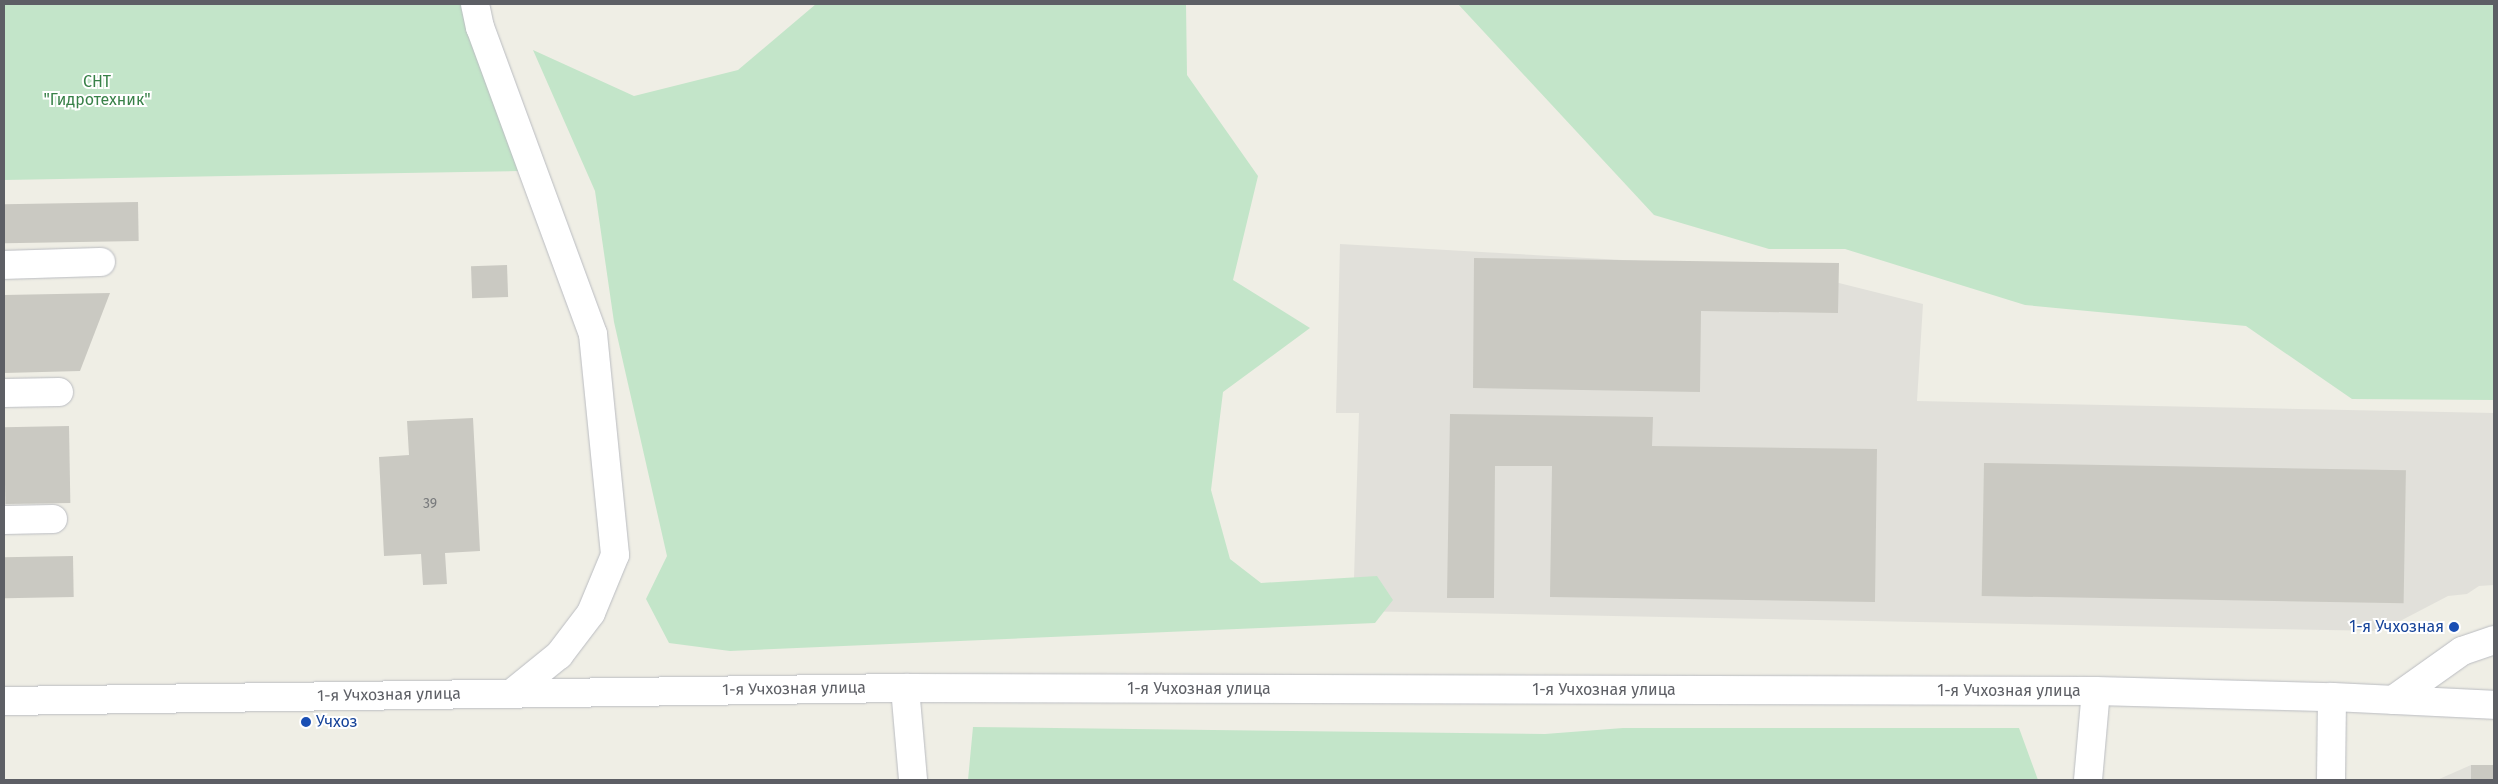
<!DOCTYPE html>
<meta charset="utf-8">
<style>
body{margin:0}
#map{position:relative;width:2498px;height:784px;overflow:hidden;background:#efeee5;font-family:"Fira Sans",sans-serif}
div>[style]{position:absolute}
.industrial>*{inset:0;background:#e1e0da}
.green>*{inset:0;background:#c3e5c9}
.building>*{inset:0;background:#cac9c2;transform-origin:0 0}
.roads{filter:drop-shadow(0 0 1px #babcc1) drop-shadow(0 0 1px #babcc1)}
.minor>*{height:28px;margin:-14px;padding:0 14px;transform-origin:14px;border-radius:14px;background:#fff}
.dots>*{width:14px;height:14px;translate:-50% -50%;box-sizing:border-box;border:2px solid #fff;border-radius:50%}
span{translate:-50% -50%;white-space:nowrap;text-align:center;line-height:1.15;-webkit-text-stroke:4px #fff;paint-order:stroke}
.number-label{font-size:14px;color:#787a7c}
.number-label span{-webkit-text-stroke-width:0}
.park-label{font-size:16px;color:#388148}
.transit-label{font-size:16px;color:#164399}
.right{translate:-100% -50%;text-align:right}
.left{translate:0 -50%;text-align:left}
.street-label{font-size:16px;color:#5d5f65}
.frame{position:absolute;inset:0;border:5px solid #5d5f65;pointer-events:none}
</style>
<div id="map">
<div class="industrial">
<i style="clip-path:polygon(1340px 244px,1783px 269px,1923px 304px,1917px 401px,2494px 413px,2494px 585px,2479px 586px,2467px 594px,2448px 596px,2381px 631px,1353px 611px,1359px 413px,1336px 413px)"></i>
<i style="clip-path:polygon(2471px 765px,2494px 765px,2494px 780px,2437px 780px)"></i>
</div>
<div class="green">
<i style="clip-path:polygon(4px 4px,465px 4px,518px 171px,4px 180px)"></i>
<i style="clip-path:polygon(816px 4px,1186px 4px,1187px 75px,1258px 176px,1233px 280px,1310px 328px,1223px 392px,1211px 490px,1230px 559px,1261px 583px,1377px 576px,1393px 600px,1375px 623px,730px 651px,669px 643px,646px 599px,667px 556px,614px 322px,595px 191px,533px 50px,634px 96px,738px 70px)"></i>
<i style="clip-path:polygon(1458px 4px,2494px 4px,2494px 400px,2352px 399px,2246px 326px,2025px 305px,1845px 249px,1769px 249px,1654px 215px)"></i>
<i style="clip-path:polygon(973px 727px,1545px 734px,1623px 728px,2019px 728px,2038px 780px,968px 780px)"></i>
</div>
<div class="building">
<i style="left:138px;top:202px;width:39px;height:134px;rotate:89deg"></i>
<i style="clip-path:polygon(1474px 258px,1839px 263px,1838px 313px,1701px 311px,1700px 392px,1473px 388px)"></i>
<i style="left:507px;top:265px;width:32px;height:36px;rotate:88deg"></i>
<i style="clip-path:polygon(110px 293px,80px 371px,4px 373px,4px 295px)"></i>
<i style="clip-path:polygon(1450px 414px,1653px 417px,1652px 446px,1877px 449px,1875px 602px,1550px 597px,1552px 466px,1495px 466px,1494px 598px,1447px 598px)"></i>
<i style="clip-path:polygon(473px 418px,480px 551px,445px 553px,447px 584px,423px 585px,421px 554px,384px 556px,379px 457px,409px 455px,407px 421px)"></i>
<i style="left:69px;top:426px;width:77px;height:65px;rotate:89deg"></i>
<i style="left:1984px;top:463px;width:422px;height:133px;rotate:1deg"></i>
<i style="left:73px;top:556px;width:41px;height:69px;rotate:89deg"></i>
<i style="left:2471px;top:765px;width:23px;height:15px"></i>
</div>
<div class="roads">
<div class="minor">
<i style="left:475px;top:4px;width:24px;rotate:78deg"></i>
<i style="left:480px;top:27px;width:327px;rotate:69.8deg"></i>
<i style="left:593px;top:334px;width:222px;rotate:84.3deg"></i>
<i style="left:615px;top:555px;width:63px;rotate:112.5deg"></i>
<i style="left:591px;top:613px;width:53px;rotate:127.3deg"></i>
<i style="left:559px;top:655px;width:60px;rotate:141deg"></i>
<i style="left:4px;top:265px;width:97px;rotate:-1.8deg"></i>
<i style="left:4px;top:393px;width:55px;rotate:-1deg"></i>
<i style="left:4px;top:520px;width:49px;rotate:-1.2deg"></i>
<i style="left:905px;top:688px;width:92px;rotate:85deg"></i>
<i style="left:2393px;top:700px;width:85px;rotate:-35.4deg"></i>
<i style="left:2462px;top:651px;width:34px;rotate:-19deg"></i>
<i style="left:4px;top:701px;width:901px;rotate:-0.83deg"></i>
<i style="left:905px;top:688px;width:1191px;rotate:0.14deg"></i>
<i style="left:2096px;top:691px;width:236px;rotate:1.5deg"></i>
<i style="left:2332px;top:697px;width:162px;rotate:2.8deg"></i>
<i style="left:2088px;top:780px;width:89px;rotate:-84.9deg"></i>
<i style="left:2331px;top:780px;width:83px;rotate:-89.3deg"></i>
</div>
</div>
<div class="dots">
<i style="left:2454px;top:627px;background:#1a4fb4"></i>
<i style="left:306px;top:722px;background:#1a4fb4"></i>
</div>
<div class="number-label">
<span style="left:430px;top:504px">39</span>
</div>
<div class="park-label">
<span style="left:97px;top:91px">СНТ<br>"Гидротехник"</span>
</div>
<div class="transit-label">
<span class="right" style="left:2444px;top:627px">1-я Учхозная</span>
<span class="left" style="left:316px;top:722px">Учхоз</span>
</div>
<div class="street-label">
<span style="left:794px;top:689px;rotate:-1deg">1-я Учхозная улица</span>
<span style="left:1199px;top:689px">1-я Учхозная улица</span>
<span style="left:1604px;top:690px">1-я Учхозная улица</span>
<span style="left:2009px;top:691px">1-я Учхозная улица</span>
<span style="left:389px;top:695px;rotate:-1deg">1-я Учхозная улица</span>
</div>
<div class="frame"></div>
</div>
